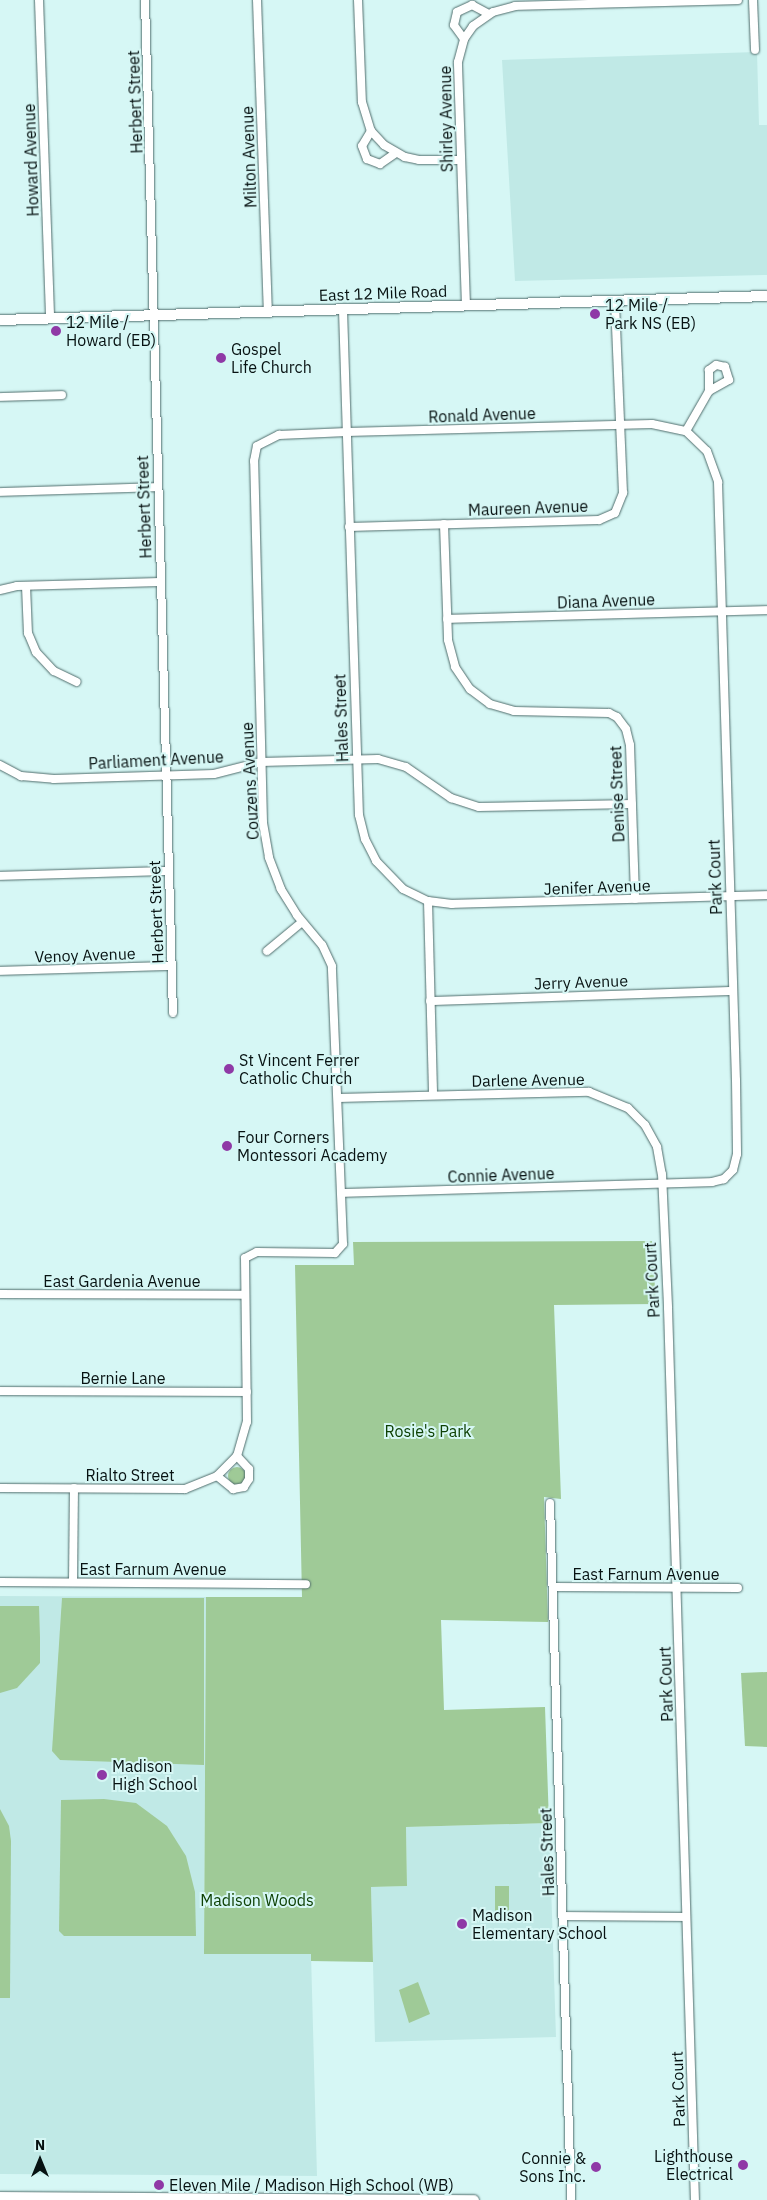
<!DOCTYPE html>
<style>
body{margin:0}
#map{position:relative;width:767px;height:2200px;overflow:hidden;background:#d6f7f5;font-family:"IBM Plex Sans",sans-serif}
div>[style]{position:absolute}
.built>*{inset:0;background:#c0e9e6}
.green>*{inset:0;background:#9fca97;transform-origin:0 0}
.round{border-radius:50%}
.roads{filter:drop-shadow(0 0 1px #506d6c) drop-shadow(0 0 1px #506d6c)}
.minor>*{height:8px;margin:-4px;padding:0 4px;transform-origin:4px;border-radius:4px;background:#fff}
.secondary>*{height:10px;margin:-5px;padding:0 5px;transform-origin:5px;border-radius:5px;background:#fff}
.dots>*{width:14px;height:14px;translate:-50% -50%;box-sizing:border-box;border:2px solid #d6f7f5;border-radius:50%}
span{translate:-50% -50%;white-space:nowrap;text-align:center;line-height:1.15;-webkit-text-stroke:4px #d6f7f5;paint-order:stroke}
.street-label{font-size:16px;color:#071212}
.poi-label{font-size:16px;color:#071212}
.left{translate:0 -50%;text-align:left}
.right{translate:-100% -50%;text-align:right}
.park-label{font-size:16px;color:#0e4104}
.north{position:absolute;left:15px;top:2135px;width:50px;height:50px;-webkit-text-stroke:4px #d6f7f5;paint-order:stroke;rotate:0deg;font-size:14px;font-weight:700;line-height:20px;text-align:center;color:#071212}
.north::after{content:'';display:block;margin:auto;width:18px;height:22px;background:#071212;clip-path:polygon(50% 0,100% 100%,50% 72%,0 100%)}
</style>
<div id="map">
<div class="built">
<i style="clip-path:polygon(757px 52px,759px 125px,767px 125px,767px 275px,515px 281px,502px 60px)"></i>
<i style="clip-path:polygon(0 1596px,206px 1597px,204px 1954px,311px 1954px,317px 2176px,0 2174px)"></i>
<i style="clip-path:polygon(549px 1823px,556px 2037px,375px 2042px,371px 1887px,407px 1886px,406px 1827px)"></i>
</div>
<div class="green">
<i style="clip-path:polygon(652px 1241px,656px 1304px,554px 1305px,561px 1499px,544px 1497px,548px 1622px,441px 1620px,444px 1710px,545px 1707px,549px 1823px,406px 1827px,407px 1886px,371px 1887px,373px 1962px,311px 1961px,311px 1954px,204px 1954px,206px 1597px,302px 1597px,295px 1265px,354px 1265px,353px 1242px)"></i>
<i class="round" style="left:228px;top:1467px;width:18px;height:18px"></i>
<i style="clip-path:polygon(62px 1598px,204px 1598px,204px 1765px,60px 1760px,52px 1751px)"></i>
<i style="clip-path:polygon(0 1606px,39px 1606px,40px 1638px,40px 1663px,17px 1688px,0 1693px)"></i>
<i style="clip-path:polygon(767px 1672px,767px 1747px,745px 1746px,741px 1673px)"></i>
<i style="clip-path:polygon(104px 1799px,136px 1803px,167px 1826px,186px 1856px,195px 1892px,196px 1936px,64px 1936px,59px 1931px,61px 1800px)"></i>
<i style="clip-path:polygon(0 1809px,9px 1826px,11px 1841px,10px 1998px,0 1998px)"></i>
<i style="left:495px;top:1886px;width:14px;height:27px"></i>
<i style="clip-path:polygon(418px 1982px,430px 2014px,409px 2023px,399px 1990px)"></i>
</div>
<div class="roads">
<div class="minor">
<i style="left:39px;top:0;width:319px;rotate:88deg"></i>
<i style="left:145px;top:0;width:1013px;rotate:88.42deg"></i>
<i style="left:257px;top:0;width:312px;rotate:88deg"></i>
<i style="left:358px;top:0;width:102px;rotate:87.8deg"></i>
<i style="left:362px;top:102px;width:30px;rotate:73deg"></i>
<i style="left:371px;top:131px;width:19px;rotate:47deg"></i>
<i style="left:384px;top:145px;width:24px;rotate:30deg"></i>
<i style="left:405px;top:157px;width:14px;rotate:12deg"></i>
<i style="left:419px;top:160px;width:42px"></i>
<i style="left:753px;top:0;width:50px;rotate:87.7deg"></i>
<i style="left:464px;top:39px;width:17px;rotate:-126deg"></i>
<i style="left:454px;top:25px;width:13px;rotate:-77deg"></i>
<i style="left:457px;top:12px;width:17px;rotate:-25deg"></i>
<i style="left:472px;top:5px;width:19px;rotate:28deg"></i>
<i style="left:371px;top:131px;width:17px;rotate:121deg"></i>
<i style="left:362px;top:146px;width:14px;rotate:69deg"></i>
<i style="left:367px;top:159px;width:14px;rotate:21deg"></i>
<i style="left:380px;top:164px;width:19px;rotate:-35deg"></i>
<i style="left:466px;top:306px;width:244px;rotate:-91.9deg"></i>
<i style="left:458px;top:62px;width:24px;rotate:-75deg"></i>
<i style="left:464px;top:39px;width:16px;rotate:-55deg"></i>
<i style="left:473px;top:26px;width:24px;rotate:-35deg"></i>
<i style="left:493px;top:12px;width:23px;rotate:-15deg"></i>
<i style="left:515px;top:6px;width:223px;rotate:-1.5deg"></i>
<i style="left:343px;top:310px;width:505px;rotate:88.19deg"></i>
<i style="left:359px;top:815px;width:25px;rotate:76deg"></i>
<i style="left:365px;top:839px;width:25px;rotate:63deg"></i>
<i style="left:376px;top:861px;width:39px;rotate:46deg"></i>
<i style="left:403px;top:889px;width:28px;rotate:26deg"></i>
<i style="left:428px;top:901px;width:24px;rotate:7deg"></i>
<i style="left:452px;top:904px;width:315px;rotate:-1.6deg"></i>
<i style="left:0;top:397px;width:62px;rotate:-1.8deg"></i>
<i style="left:686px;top:431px;width:46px;rotate:-60.1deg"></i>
<i style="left:709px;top:391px;width:23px;rotate:-29deg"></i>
<i style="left:729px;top:380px;width:14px;rotate:-107deg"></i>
<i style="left:725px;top:367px;width:9px;rotate:-167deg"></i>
<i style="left:716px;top:365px;width:9px;rotate:144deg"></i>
<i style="left:709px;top:370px;width:21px;rotate:90deg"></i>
<i style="left:0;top:492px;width:157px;rotate:-1.8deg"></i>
<i style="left:444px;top:524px;width:116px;rotate:88deg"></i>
<i style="left:448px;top:640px;width:28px;rotate:75deg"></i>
<i style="left:455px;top:667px;width:27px;rotate:56deg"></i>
<i style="left:470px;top:689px;width:25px;rotate:37deg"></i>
<i style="left:490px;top:704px;width:25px;rotate:16deg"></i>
<i style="left:514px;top:711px;width:95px;rotate:1.2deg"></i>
<i style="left:609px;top:713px;width:9px;rotate:27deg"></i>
<i style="left:617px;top:717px;width:15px;rotate:53deg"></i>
<i style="left:626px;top:729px;width:16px;rotate:76deg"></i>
<i style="left:630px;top:745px;width:154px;rotate:88.1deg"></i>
<i style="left:349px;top:527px;width:250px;rotate:-1.6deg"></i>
<i style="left:599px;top:520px;width:17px;rotate:-24deg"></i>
<i style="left:615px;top:513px;width:22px;rotate:-68deg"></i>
<i style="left:623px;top:493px;width:192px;rotate:-92.4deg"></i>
<i style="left:26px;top:586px;width:47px;rotate:87.6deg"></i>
<i style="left:28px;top:633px;width:21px;rotate:67deg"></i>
<i style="left:36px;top:652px;width:26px;rotate:47deg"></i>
<i style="left:54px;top:671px;width:25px;rotate:26deg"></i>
<i style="left:0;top:590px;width:17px;rotate:-13deg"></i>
<i style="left:17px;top:586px;width:143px;rotate:-1.6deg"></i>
<i style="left:447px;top:619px;width:320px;rotate:-1.6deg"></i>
<i style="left:0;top:765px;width:24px;rotate:28deg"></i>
<i style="left:21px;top:776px;width:33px;rotate:5deg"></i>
<i style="left:54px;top:779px;width:160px;rotate:-1.8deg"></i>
<i style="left:214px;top:774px;width:49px;rotate:-14.3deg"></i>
<i style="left:261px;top:762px;width:117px;rotate:-1.5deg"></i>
<i style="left:378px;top:759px;width:29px;rotate:16deg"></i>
<i style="left:406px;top:767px;width:55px;rotate:34.6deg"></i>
<i style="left:451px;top:798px;width:29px;rotate:18deg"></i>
<i style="left:479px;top:807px;width:153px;rotate:-1.1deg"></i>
<i style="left:0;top:876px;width:169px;rotate:-1.7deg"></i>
<i style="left:428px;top:901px;width:194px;rotate:88.5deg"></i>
<i style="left:267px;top:951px;width:45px;rotate:-39.6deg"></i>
<i style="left:0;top:971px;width:171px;rotate:-1.7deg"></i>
<i style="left:430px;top:1001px;width:303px;rotate:-1.9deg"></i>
<i style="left:338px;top:1098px;width:251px;rotate:-1.4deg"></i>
<i style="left:589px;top:1092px;width:42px;rotate:22.3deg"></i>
<i style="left:628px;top:1108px;width:24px;rotate:45deg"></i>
<i style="left:645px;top:1125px;width:25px;rotate:61deg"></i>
<i style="left:657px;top:1147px;width:27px;rotate:80deg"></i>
<i style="left:662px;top:1174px;width:134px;rotate:87.4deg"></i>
<i style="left:668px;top:1308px;width:892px;rotate:88.27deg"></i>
<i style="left:0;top:1294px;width:244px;rotate:0.2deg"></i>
<i style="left:0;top:1391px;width:247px;rotate:0.2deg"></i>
<i style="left:217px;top:1476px;width:21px;rotate:39deg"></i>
<i style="left:233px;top:1489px;width:11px;rotate:-10deg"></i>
<i style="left:244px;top:1487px;width:9px;rotate:-58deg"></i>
<i style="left:249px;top:1479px;width:10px;rotate:-90deg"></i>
<i style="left:249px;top:1469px;width:18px;rotate:-133deg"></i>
<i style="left:0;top:1488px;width:185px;rotate:0.3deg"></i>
<i style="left:185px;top:1489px;width:35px;rotate:-22deg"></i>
<i style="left:217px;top:1476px;width:28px;rotate:-45deg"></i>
<i style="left:237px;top:1456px;width:35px;rotate:-74deg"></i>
<i style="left:247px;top:1422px;width:164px;rotate:-90.7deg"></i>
<i style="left:245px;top:1258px;width:13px;rotate:-27deg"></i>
<i style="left:257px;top:1252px;width:78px;rotate:0.7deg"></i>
<i style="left:335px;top:1253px;width:12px;rotate:-48deg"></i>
<i style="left:343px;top:1244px;width:278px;rotate:-92.3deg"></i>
<i style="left:332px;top:966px;width:23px;rotate:-115deg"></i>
<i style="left:322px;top:945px;width:39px;rotate:-130deg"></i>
<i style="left:297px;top:915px;width:31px;rotate:-122deg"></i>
<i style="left:281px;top:889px;width:34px;rotate:-111deg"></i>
<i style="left:269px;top:857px;width:35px;rotate:-100deg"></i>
<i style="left:263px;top:823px;width:362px;rotate:-91.4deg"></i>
<i style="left:254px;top:461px;width:15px;rotate:-79deg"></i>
<i style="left:257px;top:446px;width:25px;rotate:-27deg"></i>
<i style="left:279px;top:435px;width:68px;rotate:-2.5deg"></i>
<i style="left:347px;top:432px;width:305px;rotate:-1.5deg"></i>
<i style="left:652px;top:424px;width:35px;rotate:12deg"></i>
<i style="left:686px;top:431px;width:29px;rotate:44deg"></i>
<i style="left:707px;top:451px;width:33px;rotate:70deg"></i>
<i style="left:718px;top:482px;width:598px;rotate:88.28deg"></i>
<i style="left:736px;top:1080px;width:74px;rotate:89.2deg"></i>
<i style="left:737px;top:1154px;width:16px;rotate:104deg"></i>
<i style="left:733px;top:1170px;width:13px;rotate:135deg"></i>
<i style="left:724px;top:1179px;width:12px;rotate:166deg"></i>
<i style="left:712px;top:1182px;width:371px;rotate:178.3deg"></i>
<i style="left:550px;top:1503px;width:697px;rotate:88.27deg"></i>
<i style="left:0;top:1582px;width:306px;rotate:0.4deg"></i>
<i style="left:73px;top:1582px;width:94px;rotate:-89.4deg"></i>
<i style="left:553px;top:1587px;width:185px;rotate:0.3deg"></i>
<i style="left:563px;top:1916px;width:123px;rotate:0.5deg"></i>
</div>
<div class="secondary">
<i style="left:0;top:320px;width:767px;rotate:-1.79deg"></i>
<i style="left:0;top:2197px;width:474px;rotate:0.4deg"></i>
</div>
</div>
<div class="dots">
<i style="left:595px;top:314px;background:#8f39a6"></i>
<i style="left:56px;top:331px;background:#8f39a6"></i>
<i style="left:221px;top:358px;background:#8f39a6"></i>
<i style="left:229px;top:1069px;background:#8f39a6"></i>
<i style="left:227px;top:1146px;background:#8f39a6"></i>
<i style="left:102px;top:1775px;background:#8f39a6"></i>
<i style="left:462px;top:1924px;background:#8f39a6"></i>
<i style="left:743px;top:2165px;background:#8f39a6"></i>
<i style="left:596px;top:2167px;background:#8f39a6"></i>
<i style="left:159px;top:2185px;background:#8f39a6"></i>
</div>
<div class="street-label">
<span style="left:135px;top:102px;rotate:-92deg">Herbert Street</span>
<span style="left:446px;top:119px;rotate:-91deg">Shirley Avenue</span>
<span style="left:249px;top:157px;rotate:-92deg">Milton Avenue</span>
<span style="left:31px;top:160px;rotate:-92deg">Howard Avenue</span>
<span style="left:383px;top:293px;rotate:-2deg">East 12 Mile Road</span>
<span style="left:482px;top:415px;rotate:-2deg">Ronald Avenue</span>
<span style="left:144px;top:507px;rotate:-92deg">Herbert Street</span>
<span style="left:528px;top:508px;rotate:-2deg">Maureen Avenue</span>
<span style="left:606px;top:601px;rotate:-2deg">Diana Avenue</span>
<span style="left:341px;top:718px;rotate:-92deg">Hales Street</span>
<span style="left:156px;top:760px;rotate:-3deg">Parliament Avenue</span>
<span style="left:250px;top:781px;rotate:-93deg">Couzens Avenue</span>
<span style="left:617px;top:794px;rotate:-92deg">Denise Street</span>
<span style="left:715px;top:877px;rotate:-92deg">Park Court</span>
<span style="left:597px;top:887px;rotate:-2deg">Jenifer Avenue</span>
<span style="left:156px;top:912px;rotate:-92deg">Herbert Street</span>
<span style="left:85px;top:955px;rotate:-2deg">Venoy Avenue</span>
<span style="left:581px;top:982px;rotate:-2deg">Jerry Avenue</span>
<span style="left:528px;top:1080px;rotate:-1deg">Darlene Avenue</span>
<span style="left:501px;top:1175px;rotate:-2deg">Connie Avenue</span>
<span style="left:652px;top:1280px;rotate:-93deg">Park Court</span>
<span style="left:122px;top:1281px">East Gardenia Avenue</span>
<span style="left:123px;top:1378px">Bernie Lane</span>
<span style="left:130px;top:1475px">Rialto Street</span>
<span style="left:153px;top:1569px">East Farnum Avenue</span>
<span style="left:646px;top:1574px">East Farnum Avenue</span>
<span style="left:666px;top:1684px;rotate:-92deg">Park Court</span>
<span style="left:547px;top:1852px;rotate:-92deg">Hales Street</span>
<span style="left:678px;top:2089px;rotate:-92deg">Park Court</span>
</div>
<div class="poi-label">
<span class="left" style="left:605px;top:314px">12 Mile /<br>Park NS (EB)</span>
<span class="left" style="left:66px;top:331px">12 Mile /<br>Howard (EB)</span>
<span class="left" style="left:231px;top:358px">Gospel<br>Life Church</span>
<span class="left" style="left:239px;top:1069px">St Vincent Ferrer<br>Catholic Church</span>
<span class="left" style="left:237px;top:1146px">Four Corners<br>Montessori Academy</span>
<span class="left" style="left:112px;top:1775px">Madison<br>High School</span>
<span class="left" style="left:472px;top:1924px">Madison<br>Elementary School</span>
<span class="right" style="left:733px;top:2165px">Lighthouse<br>Electrical</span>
<span class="right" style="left:586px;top:2167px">Connie &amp;<br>Sons Inc.</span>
<span class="left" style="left:169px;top:2185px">Eleven Mile / Madison High School (WB)</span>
</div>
<div class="park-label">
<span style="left:428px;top:1431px">Rosie's Park</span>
<span style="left:257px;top:1900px">Madison Woods</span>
</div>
<div class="north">N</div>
</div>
